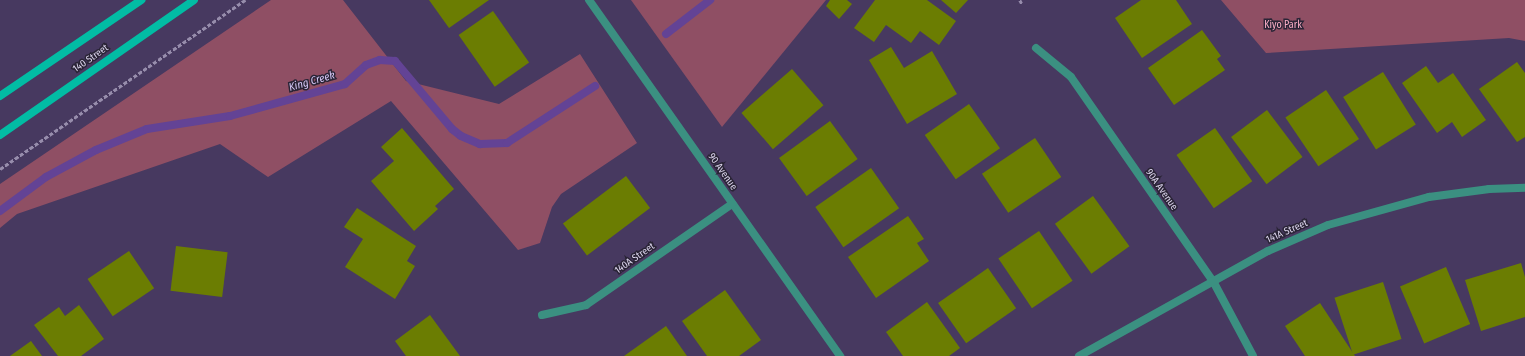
<!DOCTYPE html>
<style>
body{margin:0}
#map{position:relative;width:1525px;height:356px;overflow:hidden;background:#473960;font-family:"Fira Sans Condensed",sans-serif}
div>[style]{position:absolute}
.green>*{inset:0;background:#8f4f64}
.stream>*{height:8px;margin:-4px;padding:0 4px;transform-origin:4px;border-radius:4px;background:#634395}
.building>*{inset:0;background:#6b7d02;transform-origin:0 0}
.path>*{height:2.5px;margin-top:-1.25px;transform-origin:0;background:repeating-linear-gradient(90deg,#978dac 0 4px,transparent 0 6px)}
.minor>*{height:8px;margin:-4px;padding:0 4px;transform-origin:4px;border-radius:4px;background:#3b9081}
.secondary>*{height:8px;margin:-4px;padding:0 4px;transform-origin:4px;border-radius:4px;background:#02bca4}
span{translate:-50% -50%;white-space:nowrap;text-align:center;line-height:1.15;-webkit-text-stroke:3px #2a2436;paint-order:stroke}
.park-label{font-size:10px;color:#fdafc7}
.street-label{font-size:10px;color:#ddd6ee}
.water-label{font-size:11px;color:#d5c7f5;font-style:italic}
</style>
<div id="map">
<div class="green">
<i style="clip-path:polygon(271px 0,343px 0,406px 81px,499px 104px,580px 54px,637px 143px,561px 194px,552px 207px,540px 243px,518px 250px,391px 101px,268px 177px,220px 144px,17px 214px,0 228px,0 184px)"></i>
<i style="clip-path:polygon(631px 0,826px 0,722px 127px)"></i>
<i style="clip-path:polygon(1221px 0,1525px 0,1525px 41px,1509px 38px,1266px 53px)"></i>
</div>
<div class="stream">
<i style="left:666px;top:34px;width:56px;rotate:-37.7deg"></i>
<i style="left:0;top:211px;width:57px;rotate:-36.5deg"></i>
<i style="left:46px;top:177px;width:57px;rotate:-28.4deg"></i>
<i style="left:96px;top:150px;width:55px;rotate:-22.4deg"></i>
<i style="left:147px;top:129px;width:84px;rotate:-8.9deg"></i>
<i style="left:230px;top:116px;width:119px;rotate:-15.5deg"></i>
<i style="left:345px;top:84px;width:28px;rotate:-42deg"></i>
<i style="left:366px;top:65px;width:15px;rotate:-20deg"></i>
<i style="left:380px;top:60px;width:15px;rotate:4deg"></i>
<i style="left:395px;top:61px;width:89px;rotate:50deg"></i>
<i style="left:452px;top:129px;width:11px;rotate:38deg"></i>
<i style="left:461px;top:136px;width:21px;rotate:23deg"></i>
<i style="left:480px;top:144px;width:27px;rotate:-2deg"></i>
<i style="left:507px;top:143px;width:105px;rotate:-32.9deg"></i>
</div>
<div class="building">
<i style="clip-path:polygon(429px 0,489px 0,449px 28px)"></i>
<i style="clip-path:polygon(830px 0,847px 0,852px 4px,839px 19px,826px 6px)"></i>
<i style="clip-path:polygon(875px 0,927px 0,956px 21px,939px 45px,920px 31px,911px 43px,886px 25px,874px 42px,854px 28px)"></i>
<i style="clip-path:polygon(941px 0,968px 0,956px 13px)"></i>
<i style="clip-path:polygon(1141px 0,1176px 0,1192px 24px,1142px 58px,1115px 18px)"></i>
<i style="left:493px;top:11px;width:63px;height:42px;rotate:55deg"></i>
<i style="clip-path:polygon(1202px 30px,1221px 56px,1217px 59px,1225px 70px,1174px 105px,1148px 68px)"></i>
<i style="clip-path:polygon(891px 47px,904px 68px,932px 51px,957px 94px,907px 124px,869px 60px)"></i>
<i style="clip-path:polygon(1517px 62px,1525px 73px,1525px 137px,1517px 142px,1479px 89px)"></i>
<i style="clip-path:polygon(1426px 66px,1438px 83px,1453px 73px,1486px 120px,1462px 137px,1452px 122px,1437px 133px,1402px 83px)"></i>
<i style="left:792px;top:69px;width:48px;height:67px;rotate:49deg"></i>
<i style="left:1383px;top:72px;width:62px;height:47px;rotate:58deg"></i>
<i style="left:1326px;top:90px;width:59px;height:49px;rotate:56deg"></i>
<i style="left:969px;top:104px;width:54px;height:54px;rotate:55deg"></i>
<i style="left:1267px;top:110px;width:59px;height:45px;rotate:53deg"></i>
<i style="left:830px;top:121px;width:47px;height:63px;rotate:54deg"></i>
<i style="clip-path:polygon(402px 128px,454px 189px,435px 206px,438px 209px,414px 231px,371px 181px,394px 161px,381px 147px)"></i>
<i style="left:1215px;top:128px;width:65px;height:47px;rotate:55deg"></i>
<i style="left:1035px;top:138px;width:47px;height:64px;rotate:56deg"></i>
<i style="left:871px;top:168px;width:49px;height:68px;rotate:55deg"></i>
<i style="left:626px;top:176px;width:40px;height:79px;rotate:53deg"></i>
<i style="left:1093px;top:196px;width:62px;height:47px;rotate:54deg"></i>
<i style="clip-path:polygon(357px 208px,416px 246px,407px 261px,415px 266px,395px 299px,345px 267px,363px 239px,344px 227px)"></i>
<i style="clip-path:polygon(908px 216px,924px 239px,917px 243px,929px 261px,876px 298px,848px 257px)"></i>
<i style="left:1039px;top:231px;width:60px;height:49px;rotate:56deg"></i>
<i style="left:176px;top:246px;width:52px;height:45px;rotate:7deg"></i>
<i style="left:129px;top:251px;width:45px;height:50px;rotate:56deg"></i>
<i style="clip-path:polygon(1521px 263px,1525px 277px,1525px 317px,1481px 331px,1465px 280px)"></i>
<i style="left:1446px;top:267px;width:62px;height:50px;rotate:67deg"></i>
<i style="left:988px;top:268px;width:49px;height:61px;rotate:55deg"></i>
<i style="left:1383px;top:282px;width:60px;height:51px;rotate:72deg"></i>
<i style="clip-path:polygon(725px 290px,761px 340px,739px 356px,707px 356px,682px 321px)"></i>
<i style="clip-path:polygon(927px 302px,960px 348px,949px 356px,903px 356px,886px 332px)"></i>
<i style="clip-path:polygon(1320px 303px,1355px 356px,1305px 356px,1285px 326px)"></i>
<i style="clip-path:polygon(79px 305px,104px 339px,81px 356px,58px 356px,34px 325px,59px 307px,65px 316px)"></i>
<i style="clip-path:polygon(430px 315px,460px 356px,406px 356px,395px 341px)"></i>
<i style="clip-path:polygon(666px 326px,687px 356px,624px 356px)"></i>
<i style="clip-path:polygon(31px 341px,42px 356px,10px 356px)"></i>
</div>
<div class="path">
<i style="left:1020px;top:0;width:4px;rotate:63deg"></i>
<i style="left:0;top:169px;width:298px;rotate:-34.6deg"></i>
</div>
<div class="minor">
<i style="left:589px;top:0;width:436px;rotate:54.8deg"></i>
<i style="left:1036px;top:48px;width:45px;rotate:39.6deg"></i>
<i style="left:1071px;top:77px;width:249px;rotate:55.2deg"></i>
<i style="left:1213px;top:281px;width:85px;rotate:61.9deg"></i>
<i style="left:542px;top:315px;width:45px;rotate:-12.8deg"></i>
<i style="left:586px;top:305px;width:178px;rotate:-34.7deg"></i>
<i style="left:1079px;top:356px;width:216px;rotate:-29.1deg"></i>
<i style="left:1268px;top:251px;width:65px;rotate:-23.4deg"></i>
<i style="left:1328px;top:225px;width:105px;rotate:-15.5deg"></i>
<i style="left:1429px;top:197px;width:61px;rotate:-7.6deg"></i>
<i style="left:1489px;top:189px;width:36px;rotate:-2deg"></i>
</div>
<div class="secondary">
<i style="left:0;top:96px;width:171px;rotate:-34.2deg"></i>
<i style="left:0;top:135px;width:236px;rotate:-34.8deg"></i>
</div>
<div class="park-label">
<span style="left:1283px;top:26px">Kiyo Park</span>
</div>
<div class="street-label">
<span style="left:91px;top:59px;rotate:-35deg">140 Street</span>
<span style="left:722px;top:172px;rotate:55deg">90 Avenue</span>
<span style="left:1161px;top:190px;rotate:55deg">90A Avenue</span>
<span style="left:1287px;top:232px;rotate:-24deg">141A Street</span>
<span style="left:635px;top:259px;rotate:-35deg">140A Street</span>
</div>
<div class="water-label">
<span style="left:312px;top:82px;rotate:-16deg">King Creek</span>
</div>
</div>
